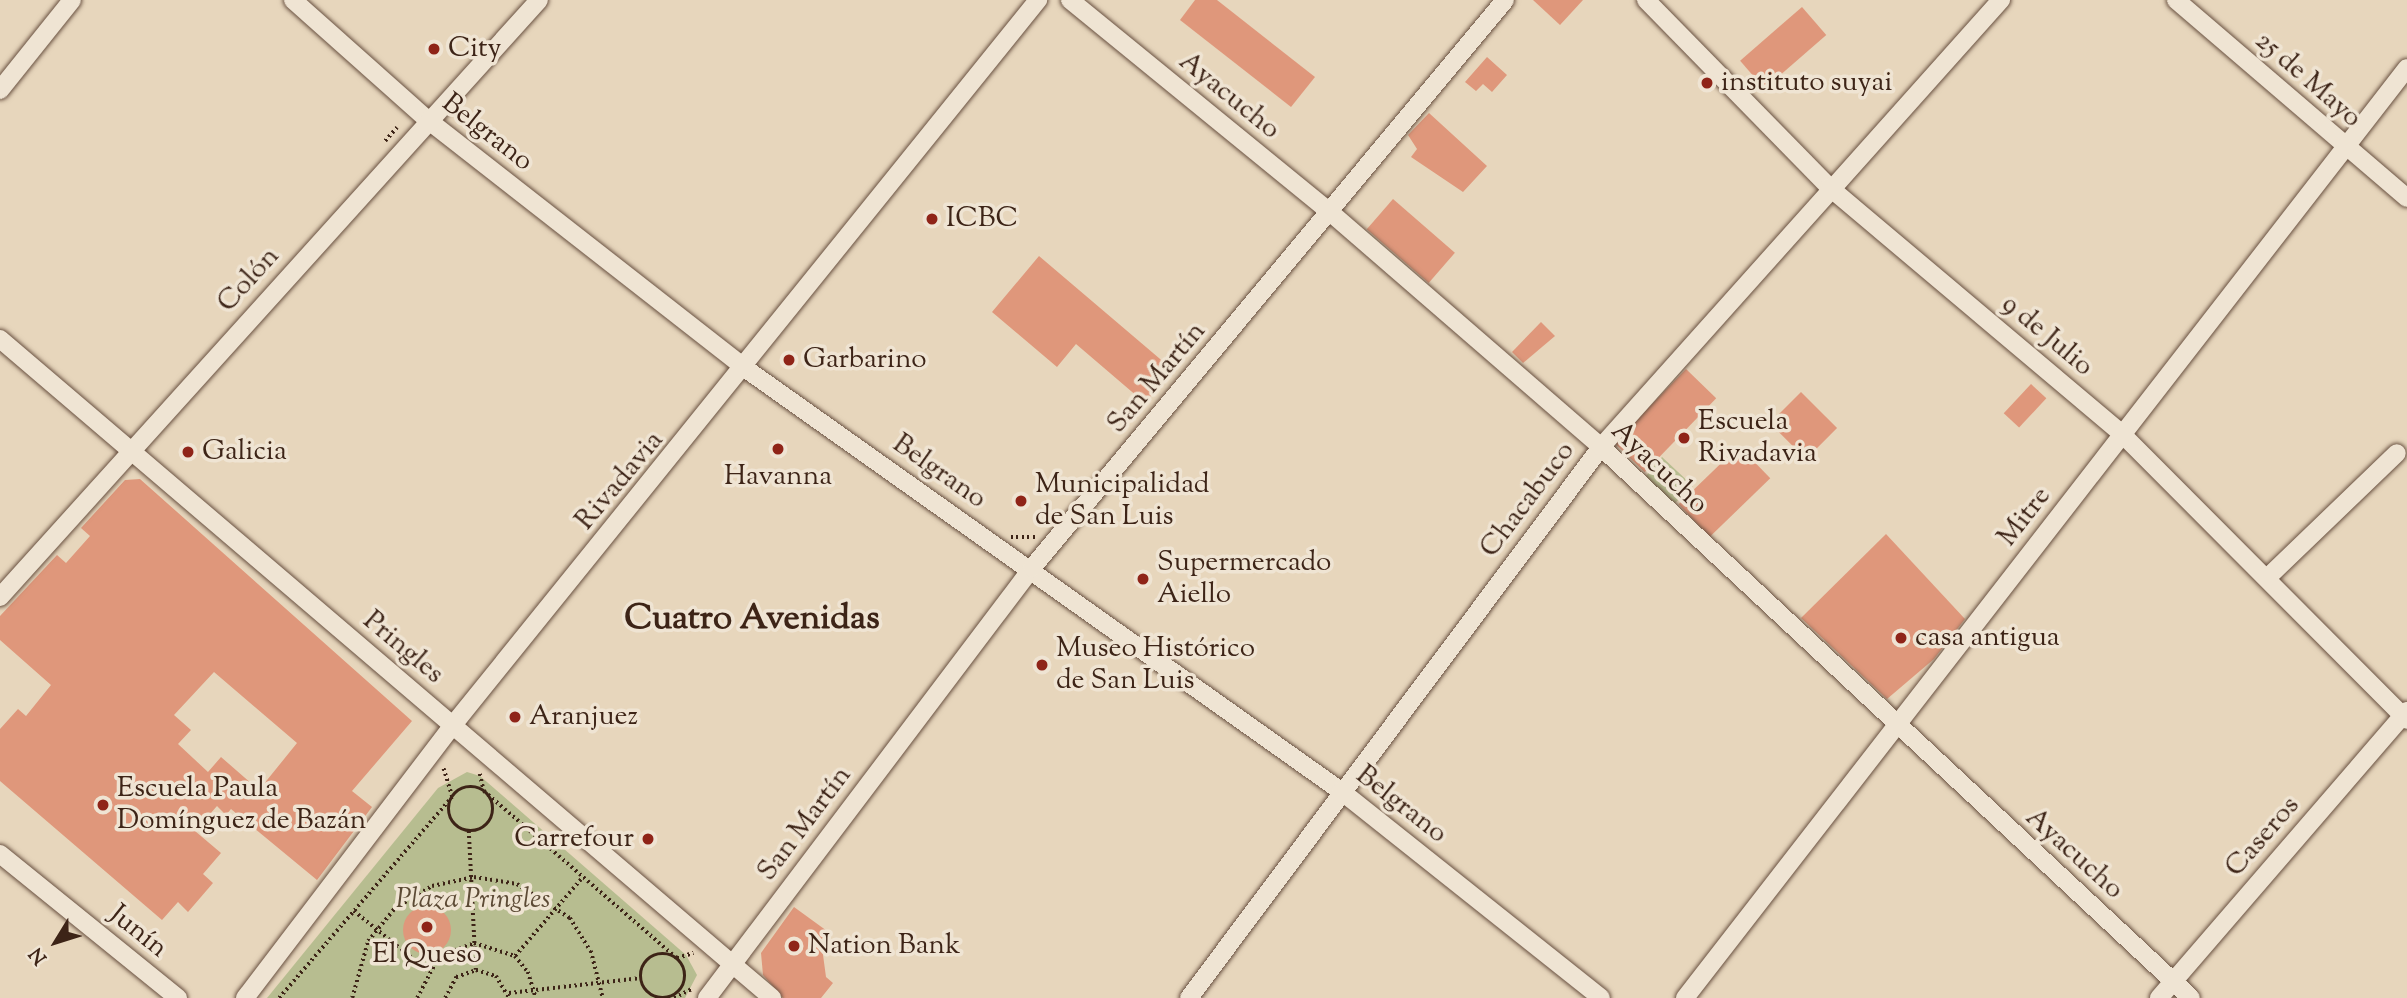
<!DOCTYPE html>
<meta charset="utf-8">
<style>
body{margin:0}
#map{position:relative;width:2407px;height:998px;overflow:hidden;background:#e7d6bc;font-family:"Sorts Mill Goudy",serif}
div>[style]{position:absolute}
.green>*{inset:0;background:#b7bd90}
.building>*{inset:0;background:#df977b;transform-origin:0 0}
.round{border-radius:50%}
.path>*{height:3.5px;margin-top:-1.75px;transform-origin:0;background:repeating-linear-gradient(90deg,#3d2417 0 2px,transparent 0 5.5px)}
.path>.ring{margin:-1.75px;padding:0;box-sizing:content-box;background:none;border:3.5px solid #3d2417;border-radius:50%}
.roads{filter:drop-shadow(0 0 2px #685040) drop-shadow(0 0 2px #685040)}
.minor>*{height:18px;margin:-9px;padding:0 9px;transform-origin:9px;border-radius:9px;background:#efe4d3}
.dots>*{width:19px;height:19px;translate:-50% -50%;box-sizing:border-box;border:4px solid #efe4d3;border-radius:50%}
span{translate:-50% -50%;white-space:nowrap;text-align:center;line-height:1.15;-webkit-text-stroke:7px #efe4d3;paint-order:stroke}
.poi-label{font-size:28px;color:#3d2417}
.left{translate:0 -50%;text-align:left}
.right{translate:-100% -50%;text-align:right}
.street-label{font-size:28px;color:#3d2417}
.park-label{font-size:28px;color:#5c4a35;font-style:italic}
.district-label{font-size:35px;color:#3d2417;font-weight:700}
.north{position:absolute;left:21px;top:907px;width:70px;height:70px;-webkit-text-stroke:5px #efe4d3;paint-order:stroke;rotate:232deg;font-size:19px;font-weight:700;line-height:28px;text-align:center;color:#3d2417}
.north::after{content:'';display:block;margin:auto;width:24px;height:32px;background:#3d2417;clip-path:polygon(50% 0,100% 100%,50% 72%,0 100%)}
</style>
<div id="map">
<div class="green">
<i style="clip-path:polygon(1662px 457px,1693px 486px,1673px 505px,1646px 476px)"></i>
<i style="clip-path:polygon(467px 772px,480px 776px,686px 955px,697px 975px,685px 998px,267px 998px,438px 788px)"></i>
</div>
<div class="building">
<i style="clip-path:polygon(1195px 0,1217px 0,1315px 77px,1291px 107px,1180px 20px)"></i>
<i style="clip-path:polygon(1533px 0,1583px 0,1560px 25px)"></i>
<i style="left:1802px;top:7px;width:37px;height:82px;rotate:49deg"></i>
<i style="clip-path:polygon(1487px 57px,1507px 75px,1492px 92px,1483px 84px,1476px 91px,1465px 82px)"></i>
<i style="clip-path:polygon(1429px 113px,1487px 166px,1463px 192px,1411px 157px,1417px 149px,1408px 135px)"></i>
<i style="left:1393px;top:199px;width:82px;height:40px;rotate:41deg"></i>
<i style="clip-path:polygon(1039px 256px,1173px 370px,1145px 403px,1076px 344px,1057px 367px,992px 312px)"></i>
<i style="clip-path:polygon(1541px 322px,1555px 336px,1523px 363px,1512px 352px)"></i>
<i style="left:1686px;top:369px;width:42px;height:103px;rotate:44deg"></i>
<i style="left:2031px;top:384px;width:21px;height:40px;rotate:43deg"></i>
<i style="left:1801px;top:392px;width:51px;height:44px;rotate:45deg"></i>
<i style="left:1739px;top:446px;width:45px;height:84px;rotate:46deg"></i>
<i style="clip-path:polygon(evenodd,140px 479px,412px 721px,352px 791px,372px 807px,317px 880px,231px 809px,226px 815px,217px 806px,195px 831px,221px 853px,203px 874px,213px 883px,188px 912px,178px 902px,162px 920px,0 781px,0 729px,18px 709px,26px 716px,51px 685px,0 640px,0 616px,57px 555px,66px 563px,90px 536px,81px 528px,125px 480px,140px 479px,214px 672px,297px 743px,259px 790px,221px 757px,208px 772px,178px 744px,191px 730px,174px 715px,214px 672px)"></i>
<i style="clip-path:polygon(1886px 534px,1965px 619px,1934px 659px,1887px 699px,1801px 618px)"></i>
<i class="round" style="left:403px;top:906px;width:48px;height:48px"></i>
<i style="clip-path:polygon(794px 907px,827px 931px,821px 940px,826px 977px,833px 983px,821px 998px,783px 998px,763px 975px,761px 953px)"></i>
</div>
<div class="path">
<i style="left:385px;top:141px;width:18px;rotate:-49deg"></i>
<i style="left:1011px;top:537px;width:26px"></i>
<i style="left:480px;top:774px;width:17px;rotate:77deg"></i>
<i style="left:484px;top:791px;width:255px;rotate:40.9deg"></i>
<i style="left:677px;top:958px;width:17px;rotate:-17deg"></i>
<i class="ring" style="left:449px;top:787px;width:40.5px;height:40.5px"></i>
<i style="left:469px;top:831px;width:139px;rotate:87.1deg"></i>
<i style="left:354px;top:911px;width:94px;rotate:38.9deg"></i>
<i class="ring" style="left:641px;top:954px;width:40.5px;height:40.5px"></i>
<i style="left:515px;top:956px;width:104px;rotate:-49.3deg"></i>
<i style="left:509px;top:993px;width:133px;rotate:-6.5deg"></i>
<i style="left:279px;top:998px;width:265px;rotate:-49.3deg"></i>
<i style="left:452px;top:797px;width:30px;rotate:-107deg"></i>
<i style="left:352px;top:998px;width:59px;rotate:-74.3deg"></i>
<i style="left:368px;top:941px;width:43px;rotate:-50.7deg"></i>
<i style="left:395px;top:908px;width:43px;rotate:-30.7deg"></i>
<i style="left:432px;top:886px;width:43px;rotate:-12.1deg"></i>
<i style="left:474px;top:877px;width:44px;rotate:9.2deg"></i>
<i style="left:517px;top:884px;width:63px;rotate:32.7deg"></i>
<i style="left:570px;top:918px;width:39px;rotate:58deg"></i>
<i style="left:591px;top:951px;width:49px;rotate:75.7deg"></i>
<i style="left:417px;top:998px;width:47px;rotate:-62.4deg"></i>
<i style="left:439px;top:956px;width:37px;rotate:-20deg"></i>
<i style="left:474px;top:943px;width:43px;rotate:17.6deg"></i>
<i style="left:515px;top:956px;width:21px;rotate:51deg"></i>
<i style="left:528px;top:972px;width:27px;rotate:73deg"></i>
<i style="left:445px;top:998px;width:24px;rotate:-62deg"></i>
<i style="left:456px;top:977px;width:21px;rotate:-19deg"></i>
<i style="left:476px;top:970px;width:21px;rotate:17deg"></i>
<i style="left:496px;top:976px;width:26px;rotate:59deg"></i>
<i style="left:674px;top:998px;width:20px;rotate:-27deg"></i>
</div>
<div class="roads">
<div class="minor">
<i style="left:293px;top:0;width:182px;rotate:41.7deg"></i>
<i style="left:429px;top:121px;width:402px;rotate:38deg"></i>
<i style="left:746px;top:369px;width:729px;rotate:35.35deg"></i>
<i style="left:1341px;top:791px;width:332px;rotate:38.5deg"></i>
<i style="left:1070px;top:0;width:335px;rotate:39.2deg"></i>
<i style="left:1330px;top:212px;width:359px;rotate:40.9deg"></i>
<i style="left:1601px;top:447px;width:807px;rotate:43.04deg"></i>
<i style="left:1646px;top:0;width:262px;rotate:45.6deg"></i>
<i style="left:1829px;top:187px;width:385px;rotate:40.1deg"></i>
<i style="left:2123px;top:435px;width:402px;rotate:45.1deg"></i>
<i style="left:2176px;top:0;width:304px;rotate:40.6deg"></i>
<i style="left:0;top:90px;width:115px;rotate:-51.3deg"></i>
<i style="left:0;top:339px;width:1015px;rotate:40.48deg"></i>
<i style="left:2267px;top:578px;width:180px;rotate:-43.9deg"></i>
<i style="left:0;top:597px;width:804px;rotate:-47.92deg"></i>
<i style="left:0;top:854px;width:229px;rotate:39deg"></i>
<i style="left:245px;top:998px;width:343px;rotate:-52.7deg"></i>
<i style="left:453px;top:725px;width:932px;rotate:-51.1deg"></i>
<i style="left:707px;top:998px;width:539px;rotate:-52.92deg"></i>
<i style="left:1032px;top:568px;width:739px;rotate:-50.21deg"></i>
<i style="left:1189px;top:998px;width:688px;rotate:-53.21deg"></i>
<i style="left:1601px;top:447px;width:600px;rotate:-48.18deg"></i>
<i style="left:1685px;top:998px;width:1177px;rotate:-52.18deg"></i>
<i style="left:2159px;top:998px;width:379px;rotate:-49.2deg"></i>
</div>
</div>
<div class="dots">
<i style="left:434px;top:49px;background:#8f2418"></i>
<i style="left:1707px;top:83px;background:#8f2418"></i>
<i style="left:932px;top:219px;background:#8f2418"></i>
<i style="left:789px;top:360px;background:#8f2418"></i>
<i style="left:1684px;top:438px;background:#8f2418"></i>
<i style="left:778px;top:449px;background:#8f2418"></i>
<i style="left:188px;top:452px;background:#8f2418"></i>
<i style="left:1021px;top:501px;background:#8f2418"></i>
<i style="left:1143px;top:579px;background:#8f2418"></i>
<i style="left:1901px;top:638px;background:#8f2418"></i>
<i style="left:1042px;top:665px;background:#8f2418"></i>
<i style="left:515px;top:717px;background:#8f2418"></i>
<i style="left:103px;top:805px;background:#8f2418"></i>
<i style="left:648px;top:839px;background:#8f2418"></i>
<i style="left:427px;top:927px;background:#8f2418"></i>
<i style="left:794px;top:946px;background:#8f2418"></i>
</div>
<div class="poi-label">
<span class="left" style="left:448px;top:49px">City</span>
<span class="left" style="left:1721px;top:83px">instituto suyai</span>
<span class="left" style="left:946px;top:219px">ICBC</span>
<span class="left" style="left:803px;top:360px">Garbarino</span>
<span class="left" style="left:1698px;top:438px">Escuela<br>Rivadavia</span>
<span class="left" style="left:202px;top:452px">Galicia</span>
<span style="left:778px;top:477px">Havanna</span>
<span class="left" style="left:1035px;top:501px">Municipalidad<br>de San Luis</span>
<span class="left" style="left:1157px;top:579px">Supermercado<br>Aiello</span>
<span class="left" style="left:1915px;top:638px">casa antigua</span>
<span class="left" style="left:1056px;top:665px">Museo Histórico<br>de San Luis</span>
<span class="left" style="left:529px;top:717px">Aranjuez</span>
<span class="left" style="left:117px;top:805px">Escuela Paula<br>Domínguez de Bazán</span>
<span class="right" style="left:634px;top:839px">Carrefour</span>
<span class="left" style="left:808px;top:946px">Nation Bank</span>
<span style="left:427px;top:955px">El Queso</span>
</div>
<div class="street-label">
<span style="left:2308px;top:80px;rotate:41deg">25 de Mayo</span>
<span style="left:1229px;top:96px;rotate:39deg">Ayacucho</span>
<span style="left:487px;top:133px;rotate:38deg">Belgrano</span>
<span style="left:249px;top:280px;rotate:-48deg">Colón</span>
<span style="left:2047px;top:336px;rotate:40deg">9 de Julio</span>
<span style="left:1157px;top:378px;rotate:-50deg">San Martín</span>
<span style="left:1659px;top:468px;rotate:43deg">Ayacucho</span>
<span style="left:939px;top:472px;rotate:35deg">Belgrano</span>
<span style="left:620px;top:481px;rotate:-50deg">Rivadavia</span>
<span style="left:1528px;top:500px;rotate:-53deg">Chacabuco</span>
<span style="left:2025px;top:517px;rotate:-52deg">Mitre</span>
<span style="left:403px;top:648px;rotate:40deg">Pringles</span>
<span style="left:1401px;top:805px;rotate:38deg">Belgrano</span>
<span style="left:805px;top:824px;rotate:-53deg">San Martín</span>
<span style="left:2263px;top:837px;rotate:-49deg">Caseros</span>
<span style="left:2074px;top:854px;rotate:42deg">Ayacucho</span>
<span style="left:138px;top:932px;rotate:39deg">Junín</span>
</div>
<div class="park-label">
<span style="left:473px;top:900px">Plaza Pringles</span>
</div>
<div class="district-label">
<span style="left:752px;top:620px">Cuatro Avenidas</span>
</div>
<div class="north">N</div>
</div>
